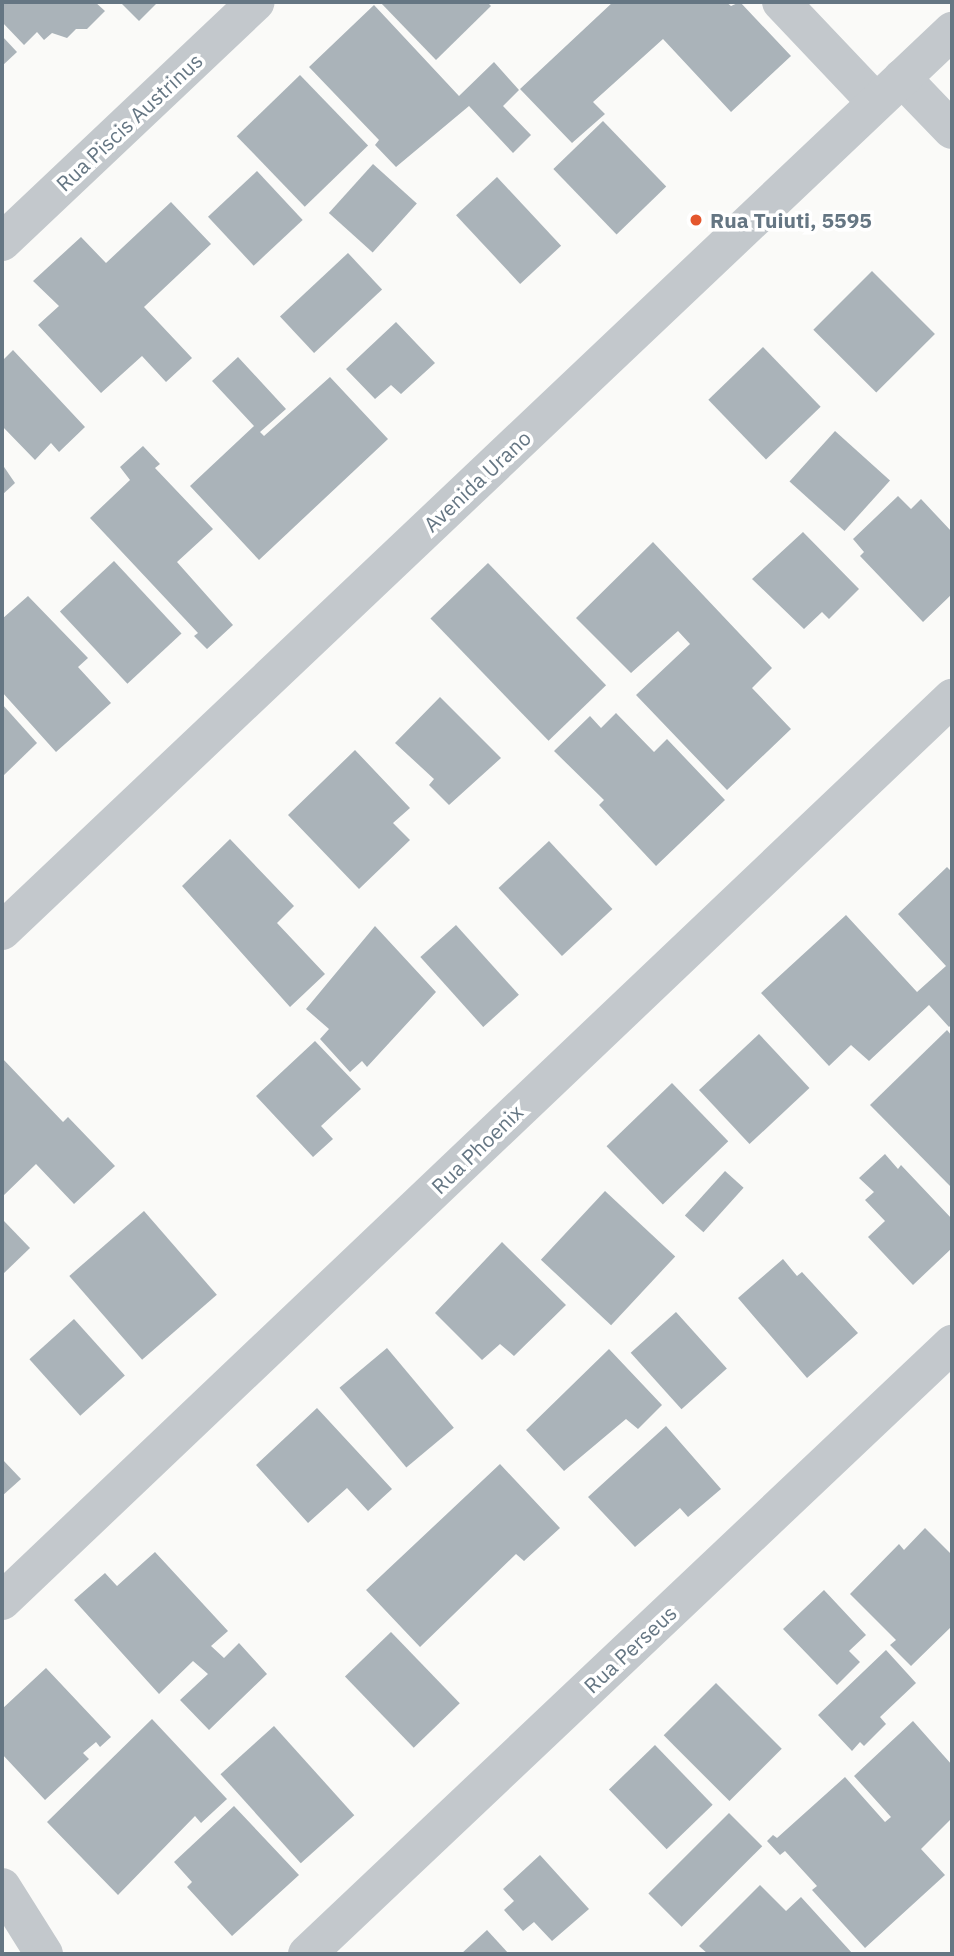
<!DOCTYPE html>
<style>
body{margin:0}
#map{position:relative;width:954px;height:1956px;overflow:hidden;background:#fafaf8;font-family:"IBM Plex Sans",sans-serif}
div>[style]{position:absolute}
.building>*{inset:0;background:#aab3b9;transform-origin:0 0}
.minor>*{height:38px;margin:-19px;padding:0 19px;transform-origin:19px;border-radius:19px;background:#c3c8cc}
.dots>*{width:19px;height:19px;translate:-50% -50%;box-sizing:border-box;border:4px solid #fff;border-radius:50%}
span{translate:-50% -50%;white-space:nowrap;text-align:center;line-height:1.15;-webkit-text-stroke:7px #fff;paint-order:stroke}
.street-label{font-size:21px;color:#657683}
.poi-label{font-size:21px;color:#657683;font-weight:700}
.left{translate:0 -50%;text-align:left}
.frame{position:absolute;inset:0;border:4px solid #657683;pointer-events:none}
</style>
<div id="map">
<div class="building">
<i style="clip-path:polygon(2px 2px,95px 2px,105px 11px,87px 29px,76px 29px,67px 38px,52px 33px,44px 40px,37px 32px,24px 45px,2px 22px)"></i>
<i style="clip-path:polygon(120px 2px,158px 2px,139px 21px)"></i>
<i style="clip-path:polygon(380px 2px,487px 2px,491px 6px,436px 60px)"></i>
<i style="clip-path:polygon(613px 2px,726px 2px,731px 6px,740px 2px,791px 56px,731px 112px,663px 39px,593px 102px,605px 114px,572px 143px,520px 89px)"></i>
<i style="clip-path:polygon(374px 5px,459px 96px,494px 62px,519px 90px,503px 106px,531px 135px,513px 153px,469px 106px,396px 167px,375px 145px,379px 140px,309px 67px)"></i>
<i style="clip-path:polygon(2px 36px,17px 52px,2px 66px)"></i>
<i style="left:300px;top:75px;width:98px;height:88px;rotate:46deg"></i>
<i style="left:603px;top:121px;width:91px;height:69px;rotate:46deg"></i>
<i style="left:373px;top:164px;width:59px;height:66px;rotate:42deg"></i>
<i style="left:257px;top:171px;width:67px;height:67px;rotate:47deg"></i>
<i style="left:497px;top:177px;width:94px;height:56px;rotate:47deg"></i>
<i style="clip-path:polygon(171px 202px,211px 244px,144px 307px,192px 358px,166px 382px,142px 356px,101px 393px,38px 325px,59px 306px,33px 281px,81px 237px,106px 263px)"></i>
<i style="left:348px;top:253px;width:50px;height:93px;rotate:47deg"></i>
<i style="left:872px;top:271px;width:89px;height:83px;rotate:45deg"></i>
<i style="clip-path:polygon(396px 322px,435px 363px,401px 394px,391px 385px,375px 399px,346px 369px)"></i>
<i style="left:763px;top:347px;width:83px;height:76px;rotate:46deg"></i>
<i style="clip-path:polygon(13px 350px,85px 427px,59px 452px,51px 443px,35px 460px,2px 426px,2px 361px)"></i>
<i style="clip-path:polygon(238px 357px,286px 409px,260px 432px,264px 436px,330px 377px,388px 439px,259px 560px,190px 486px,254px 426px,212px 381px)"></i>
<i style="left:835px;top:431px;width:74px;height:68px;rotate:42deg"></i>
<i style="clip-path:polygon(143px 446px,160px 464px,155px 468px,213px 529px,177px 562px,233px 625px,207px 649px,194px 636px,198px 633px,90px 518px,130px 480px,120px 467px)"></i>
<i style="clip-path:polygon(2px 464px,15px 483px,2px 495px)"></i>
<i style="clip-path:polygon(898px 496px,911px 509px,921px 499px,952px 532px,952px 594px,923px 622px,860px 556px,864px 552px,853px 539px)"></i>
<i style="clip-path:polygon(803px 532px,859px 589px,829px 619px,822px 612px,804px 629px,752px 579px)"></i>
<i style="clip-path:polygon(653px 542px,772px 668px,752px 688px,791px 729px,727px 790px,636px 695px,690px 644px,678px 631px,631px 673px,576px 618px)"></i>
<i style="left:114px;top:561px;width:99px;height:74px;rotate:47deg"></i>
<i style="left:488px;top:563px;width:170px;height:80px;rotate:46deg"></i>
<i style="clip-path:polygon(28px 596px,88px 658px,78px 667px,111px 703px,56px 752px,2px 692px,2px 619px)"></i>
<i style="clip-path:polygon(440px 697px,501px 758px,449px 805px,429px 785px,434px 779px,395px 743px)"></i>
<i style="clip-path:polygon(2px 704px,37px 743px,2px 777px)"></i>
<i style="clip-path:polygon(616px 713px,654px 752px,667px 739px,725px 800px,656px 866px,599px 805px,604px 800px,554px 751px,590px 716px,601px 728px)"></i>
<i style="clip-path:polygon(355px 750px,410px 808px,393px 823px,410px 840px,359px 889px,288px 815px)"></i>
<i style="clip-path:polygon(230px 839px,294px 906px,277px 923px,325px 974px,290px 1007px,182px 886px)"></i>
<i style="left:549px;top:841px;width:93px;height:69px;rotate:47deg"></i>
<i style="clip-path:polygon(947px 867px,952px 872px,952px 1024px,949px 1027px,929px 1005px,869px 1061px,851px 1045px,829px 1066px,761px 993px,846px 915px,917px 992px,946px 966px,898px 914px)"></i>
<i style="left:456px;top:925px;width:94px;height:48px;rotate:48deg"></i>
<i style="clip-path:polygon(375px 926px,436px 992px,367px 1067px,362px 1061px,350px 1072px,320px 1039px,329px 1029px,306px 1009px)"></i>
<i style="clip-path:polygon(947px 1030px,952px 1036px,952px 1188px,870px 1105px)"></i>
<i style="left:759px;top:1034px;width:74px;height:82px;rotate:47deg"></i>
<i style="clip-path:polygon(315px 1041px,361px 1089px,321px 1126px,333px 1139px,313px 1157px,256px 1096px)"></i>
<i style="clip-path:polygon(2px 1058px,63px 1122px,68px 1117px,115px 1166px,74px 1204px,36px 1164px,2px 1197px)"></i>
<i style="left:672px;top:1083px;width:81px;height:91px;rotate:46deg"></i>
<i style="clip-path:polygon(885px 1154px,898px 1169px,901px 1165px,952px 1219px,952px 1248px,913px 1285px,868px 1237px,885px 1221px,865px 1200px,874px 1192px,859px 1178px)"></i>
<i style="left:725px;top:1171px;width:25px;height:60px;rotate:42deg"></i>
<i style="left:605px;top:1191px;width:96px;height:94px;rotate:43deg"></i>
<i style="left:144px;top:1211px;width:111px;height:99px;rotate:49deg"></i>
<i style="clip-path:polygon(3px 1220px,30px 1248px,2px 1275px,2px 1221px)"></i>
<i style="clip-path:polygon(502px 1242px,566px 1305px,514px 1356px,500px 1344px,482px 1360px,435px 1313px)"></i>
<i style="clip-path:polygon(783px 1259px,797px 1276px,802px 1272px,858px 1333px,807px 1378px,738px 1298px)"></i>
<i style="left:676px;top:1312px;width:76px;height:61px;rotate:48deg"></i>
<i style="left:74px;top:1319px;width:76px;height:60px;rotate:48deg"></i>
<i style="left:387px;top:1348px;width:104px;height:62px;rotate:50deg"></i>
<i style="clip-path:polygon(609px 1349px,662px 1405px,638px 1429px,626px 1419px,564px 1471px,526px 1430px)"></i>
<i style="clip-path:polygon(317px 1408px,392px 1489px,368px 1511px,347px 1488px,308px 1523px,256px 1465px)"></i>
<i style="clip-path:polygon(666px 1426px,721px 1489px,688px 1517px,680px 1508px,635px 1547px,588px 1497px)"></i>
<i style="clip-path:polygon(2px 1459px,21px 1479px,2px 1496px)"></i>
<i style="clip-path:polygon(500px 1464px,560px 1528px,524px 1561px,516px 1554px,420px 1647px,366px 1590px)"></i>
<i style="clip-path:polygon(925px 1528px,952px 1555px,952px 1626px,911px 1666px,890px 1645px,896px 1640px,850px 1594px,899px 1544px,904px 1550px)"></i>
<i style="clip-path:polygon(155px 1552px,228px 1631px,211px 1646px,224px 1658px,239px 1643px,267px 1674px,209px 1730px,180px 1700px,208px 1674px,193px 1661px,159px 1694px,74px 1600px,105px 1573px,117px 1586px)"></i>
<i style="clip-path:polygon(824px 1590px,866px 1635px,849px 1651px,860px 1662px,837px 1685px,783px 1629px)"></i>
<i style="left:391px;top:1632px;width:99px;height:64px;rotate:46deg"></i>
<i style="clip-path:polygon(886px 1650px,916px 1683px,880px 1717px,886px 1724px,864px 1746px,860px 1742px,852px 1751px,818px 1715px)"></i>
<i style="clip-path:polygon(46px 1668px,111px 1737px,100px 1747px,96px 1742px,83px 1753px,89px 1759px,45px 1800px,2px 1754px,2px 1709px)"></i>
<i style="left:716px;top:1683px;width:93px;height:74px;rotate:45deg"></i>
<i style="clip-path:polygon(152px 1719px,227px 1799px,201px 1823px,195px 1816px,118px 1895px,47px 1822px)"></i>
<i style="clip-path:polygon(913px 1721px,952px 1765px,952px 1818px,921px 1849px,945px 1875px,865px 1948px,812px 1890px,817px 1886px,785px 1851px,780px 1855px,767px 1841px,773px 1835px,777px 1838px,845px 1777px,885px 1822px,891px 1817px,854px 1776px)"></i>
<i style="left:274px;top:1726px;width:120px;height:72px;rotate:48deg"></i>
<i style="left:655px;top:1745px;width:83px;height:64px;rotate:46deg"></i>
<i style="clip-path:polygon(234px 1806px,299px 1875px,232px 1936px,187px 1887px,192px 1882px,174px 1862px)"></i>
<i style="left:729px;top:1813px;width:47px;height:114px;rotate:45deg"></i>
<i style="clip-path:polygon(540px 1855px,589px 1909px,552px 1941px,534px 1922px,523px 1931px,504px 1910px,514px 1901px,503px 1889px)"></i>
<i style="clip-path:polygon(760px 1885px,786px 1911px,801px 1897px,852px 1953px,708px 1954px,699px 1946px)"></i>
<i style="clip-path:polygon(487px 1930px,509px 1954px,461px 1954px)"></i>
</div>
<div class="minor">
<i style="left:781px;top:2px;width:138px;rotate:46.5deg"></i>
<i style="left:902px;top:78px;width:72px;rotate:46.1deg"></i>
<i style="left:2px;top:242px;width:349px;rotate:-43.4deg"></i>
<i style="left:2px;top:931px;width:1309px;rotate:-43.45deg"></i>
<i style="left:2px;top:1601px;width:1311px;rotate:-43.55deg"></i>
<i style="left:2px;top:1887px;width:79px;rotate:57.9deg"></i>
<i style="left:307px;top:1954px;width:888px;rotate:-43.4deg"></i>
</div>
<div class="dots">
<i style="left:696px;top:220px;background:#e4572e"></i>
</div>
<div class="street-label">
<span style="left:129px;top:122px;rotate:-43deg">Rua Piscis Austrinus</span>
<span style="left:477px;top:481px;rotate:-43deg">Avenida Urano</span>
<span style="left:477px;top:1149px;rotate:-44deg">Rua Phoenix</span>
<span style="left:630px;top:1649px;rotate:-43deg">Rua Perseus</span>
</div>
<div class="poi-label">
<span class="left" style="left:710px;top:220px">Rua Tuiuti, 5595</span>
</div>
<div class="frame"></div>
</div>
